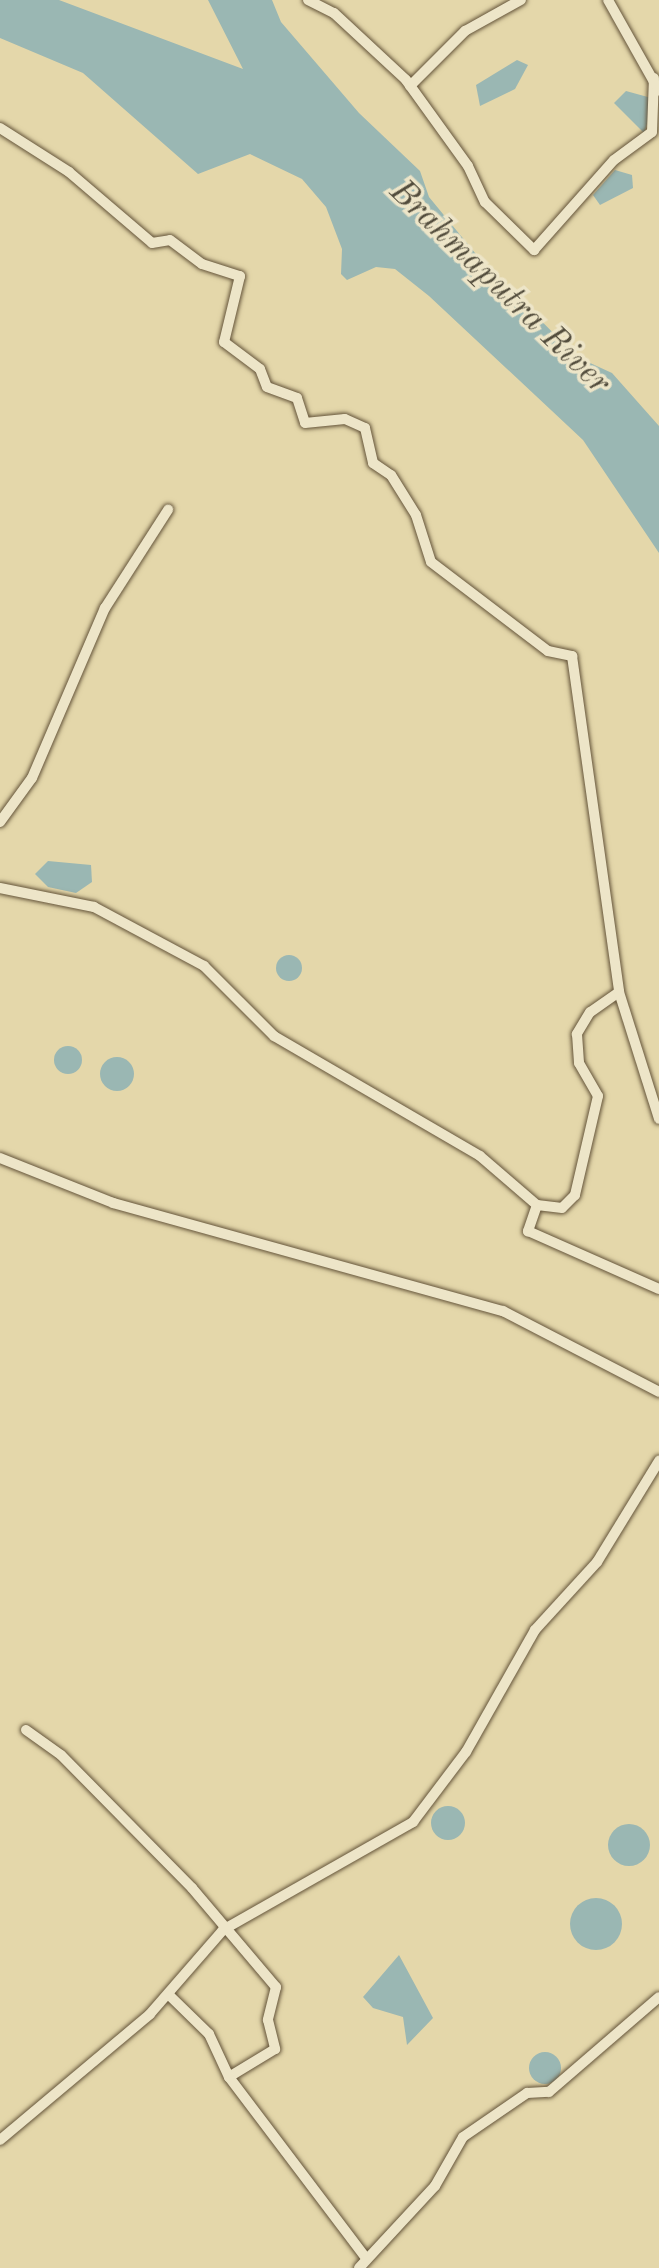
<!DOCTYPE html>
<style>
body{margin:0}
#map{position:relative;width:659px;height:2268px;overflow:hidden;background:#e4d7aa;font-family:"Old Standard TT",serif}
div>[style]{position:absolute}
.water>*{inset:0;background:#9ab7b3}
.round{border-radius:50%}
.roads{filter:drop-shadow(0 0 2px #64543a) drop-shadow(0 0 2px #64543a)}
.minor>*{height:10px;margin:-5px;padding:0 5px;transform-origin:5px;border-radius:5px;background:#ede5c8}
span{translate:-50% -50%;white-space:nowrap;text-align:center;line-height:1.15;-webkit-text-stroke:7px #ede5c8;paint-order:stroke}
.water-label{font-size:34px;color:#524c3c;font-style:italic}
</style>
<div id="map">
<div class="water">
<i style="clip-path:polygon(0 0,59px 0,243px 69px,208px 0,272px 0,281px 22px,359px 113px,420px 171px,429px 197px,480px 259px,577px 357px,612px 373px,659px 426px,659px 553px,583px 440px,429px 296px,395px 269px,376px 267px,347px 280px,341px 274px,342px 249px,326px 207px,302px 179px,250px 154px,198px 174px,83px 73px,0 38px)"></i>
<i style="clip-path:polygon(517px 60px,528px 65px,515px 89px,480px 106px,476px 85px)"></i>
<i style="clip-path:polygon(626px 91px,655px 99px,644px 133px,614px 103px)"></i>
<i style="clip-path:polygon(615px 170px,632px 175px,633px 188px,600px 205px,593px 195px)"></i>
<i style="clip-path:polygon(48px 861px,91px 865px,92px 882px,76px 893px,48px 887px,35px 874px)"></i>
<i class="round" style="left:276px;top:955px;width:26px;height:26px"></i>
<i class="round" style="left:54px;top:1046px;width:28px;height:28px"></i>
<i class="round" style="left:100px;top:1057px;width:34px;height:34px"></i>
<i class="round" style="left:431px;top:1806px;width:34px;height:34px"></i>
<i class="round" style="left:608px;top:1824px;width:42px;height:42px"></i>
<i class="round" style="left:570px;top:1898px;width:52px;height:52px"></i>
<i style="clip-path:polygon(399px 1955px,433px 2018px,407px 2045px,403px 2017px,373px 2008px,363px 1997px)"></i>
<i class="round" style="left:529px;top:2052px;width:32px;height:32px"></i>
</div>
<div class="roads">
<div class="minor">
<i style="left:308px;top:0;width:29px;rotate:27deg"></i>
<i style="left:334px;top:13px;width:98px;rotate:42.9deg"></i>
<i style="left:406px;top:80px;width:106px;rotate:54.2deg"></i>
<i style="left:468px;top:166px;width:40px;rotate:65deg"></i>
<i style="left:485px;top:202px;width:69px;rotate:44.4deg"></i>
<i style="left:534px;top:250px;width:120px;rotate:-48.4deg"></i>
<i style="left:614px;top:160px;width:47px;rotate:-36.4deg"></i>
<i style="left:652px;top:132px;width:54px;rotate:-87.9deg"></i>
<i style="left:608px;top:0;width:104px;rotate:60.7deg"></i>
<i style="left:410px;top:86px;width:78px;rotate:-45deg"></i>
<i style="left:465px;top:31px;width:64px;rotate:-29deg"></i>
<i style="left:0;top:128px;width:82px;rotate:32.5deg"></i>
<i style="left:69px;top:172px;width:109px;rotate:40.5deg"></i>
<i style="left:152px;top:243px;width:18px;rotate:-9deg"></i>
<i style="left:170px;top:240px;width:40px;rotate:37deg"></i>
<i style="left:202px;top:264px;width:40px;rotate:18deg"></i>
<i style="left:240px;top:276px;width:68px;rotate:103.6deg"></i>
<i style="left:224px;top:342px;width:45px;rotate:36.9deg"></i>
<i style="left:260px;top:369px;width:19px;rotate:69deg"></i>
<i style="left:267px;top:387px;width:32px;rotate:20deg"></i>
<i style="left:297px;top:398px;width:26px;rotate:72deg"></i>
<i style="left:305px;top:423px;width:40px;rotate:-5.7deg"></i>
<i style="left:345px;top:419px;width:22px;rotate:24deg"></i>
<i style="left:365px;top:428px;width:36px;rotate:77deg"></i>
<i style="left:373px;top:463px;width:22px;rotate:34deg"></i>
<i style="left:391px;top:475px;width:47px;rotate:58deg"></i>
<i style="left:416px;top:515px;width:49px;rotate:72.3deg"></i>
<i style="left:431px;top:562px;width:147px;rotate:37.3deg"></i>
<i style="left:548px;top:651px;width:25px;rotate:12deg"></i>
<i style="left:572px;top:656px;width:339px;rotate:82deg"></i>
<i style="left:619px;top:992px;width:35px;rotate:145deg"></i>
<i style="left:590px;top:1012px;width:26px;rotate:121deg"></i>
<i style="left:577px;top:1034px;width:29px;rotate:86deg"></i>
<i style="left:579px;top:1063px;width:38px;rotate:60deg"></i>
<i style="left:598px;top:1096px;width:102px;rotate:103.1deg"></i>
<i style="left:575px;top:1195px;width:18px;rotate:135deg"></i>
<i style="left:562px;top:1208px;width:25px;rotate:-173deg"></i>
<i style="left:537px;top:1205px;width:28px;rotate:109deg"></i>
<i style="left:528px;top:1231px;width:143px;rotate:23.9deg"></i>
<i style="left:0;top:822px;width:54px;rotate:-54deg"></i>
<i style="left:32px;top:778px;width:185px;rotate:-66.8deg"></i>
<i style="left:105px;top:608px;width:117px;rotate:-57.3deg"></i>
<i style="left:0;top:888px;width:96px;rotate:11.4deg"></i>
<i style="left:94px;top:907px;width:125px;rotate:28.2deg"></i>
<i style="left:204px;top:966px;width:99px;rotate:45deg"></i>
<i style="left:274px;top:1036px;width:238px;rotate:30.2deg"></i>
<i style="left:480px;top:1156px;width:75px;rotate:40.7deg"></i>
<i style="left:619px;top:992px;width:133px;rotate:72.5deg"></i>
<i style="left:0;top:1158px;width:122px;rotate:21.7deg"></i>
<i style="left:113px;top:1203px;width:405px;rotate:15.5deg"></i>
<i style="left:503px;top:1311px;width:176px;rotate:27.4deg"></i>
<i style="left:26px;top:1730px;width:43px;rotate:35.5deg"></i>
<i style="left:61px;top:1755px;width:187px;rotate:45.4deg"></i>
<i style="left:192px;top:1888px;width:130px;rotate:49.7deg"></i>
<i style="left:276px;top:1987px;width:34px;rotate:104deg"></i>
<i style="left:268px;top:2020px;width:30px;rotate:76deg"></i>
<i style="left:275px;top:2049px;width:54px;rotate:148.7deg"></i>
<i style="left:229px;top:2077px;width:227px;rotate:52.9deg"></i>
<i style="left:169px;top:1995px;width:56px;rotate:44.3deg"></i>
<i style="left:209px;top:2034px;width:47px;rotate:65.1deg"></i>
<i style="left:0;top:2140px;width:196px;rotate:-40deg"></i>
<i style="left:150px;top:2014px;width:111px;rotate:-49deg"></i>
<i style="left:223px;top:1930px;width:219px;rotate:-29.6deg"></i>
<i style="left:413px;top:1822px;width:88px;rotate:-52.9deg"></i>
<i style="left:466px;top:1752px;width:140px;rotate:-60.5deg"></i>
<i style="left:535px;top:1630px;width:92px;rotate:-47.6deg"></i>
<i style="left:597px;top:1562px;width:119px;rotate:-58.5deg"></i>
<i style="left:359px;top:2268px;width:112px;rotate:-47.2deg"></i>
<i style="left:435px;top:2186px;width:56px;rotate:-60.3deg"></i>
<i style="left:463px;top:2137px;width:78px;rotate:-34.5deg"></i>
<i style="left:527px;top:2093px;width:22px;rotate:-3deg"></i>
<i style="left:549px;top:2092px;width:145px;rotate:-40.8deg"></i>
</div>
</div>
<div class="water-label">
<span style="left:499px;top:288px;rotate:44deg">Brahmaputra River</span>
</div>
</div>
